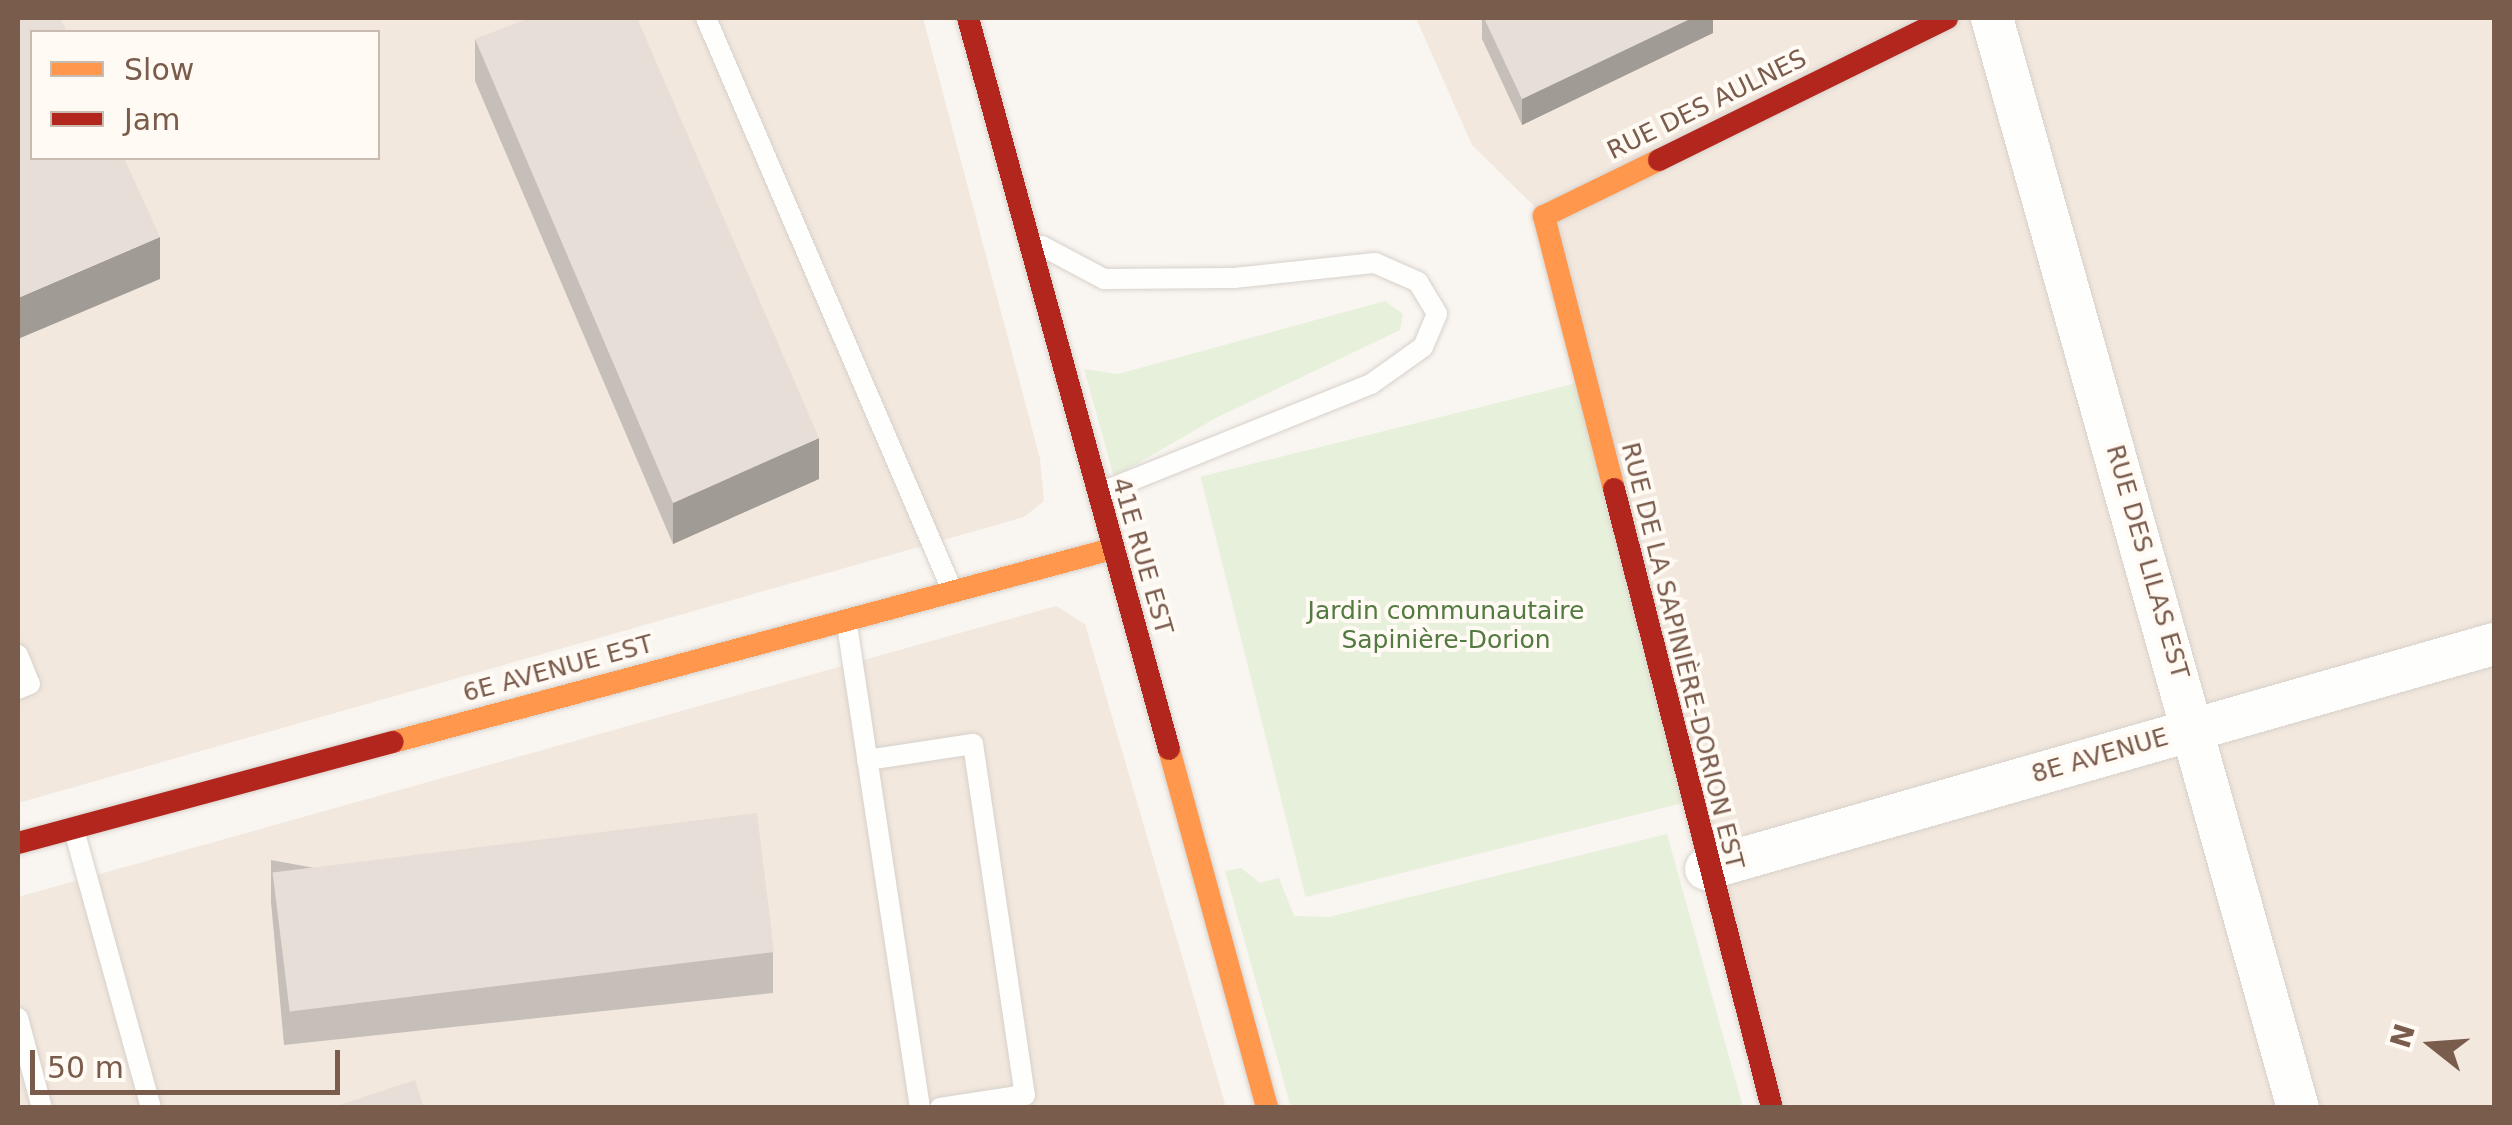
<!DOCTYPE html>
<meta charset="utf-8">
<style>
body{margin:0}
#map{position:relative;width:2512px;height:1125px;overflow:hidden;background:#f9f5f0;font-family:"DejaVu Sans",sans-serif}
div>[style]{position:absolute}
.residential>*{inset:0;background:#f2e8de}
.green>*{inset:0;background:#e7f0db;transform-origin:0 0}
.roads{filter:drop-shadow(0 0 2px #d7d1cb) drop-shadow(0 0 2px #d7d1cb)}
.lane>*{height:20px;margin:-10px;padding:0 10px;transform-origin:10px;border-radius:10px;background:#fefefd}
.street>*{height:42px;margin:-21px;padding:0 21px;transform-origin:21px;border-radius:21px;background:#fefefd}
.slow>*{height:22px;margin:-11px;padding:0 11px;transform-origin:11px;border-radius:11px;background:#ff974d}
.jam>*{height:22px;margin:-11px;padding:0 11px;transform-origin:11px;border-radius:11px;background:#b3261e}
.wall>*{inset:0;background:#c6bfb9}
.shaded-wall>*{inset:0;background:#a19b96}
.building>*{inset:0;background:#e6ded7;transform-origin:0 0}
span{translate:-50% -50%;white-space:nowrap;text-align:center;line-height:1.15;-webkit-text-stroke:8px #fffaf3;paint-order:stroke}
.street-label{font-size:25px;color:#7a5c4d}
.park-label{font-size:25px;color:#537a41}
.frame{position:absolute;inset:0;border:20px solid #7a5c4d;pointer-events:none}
.legend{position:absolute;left:30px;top:30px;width:350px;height:130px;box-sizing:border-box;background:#fffaf3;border:2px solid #cabbb1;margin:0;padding:12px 18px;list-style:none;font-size:30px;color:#7a5c4d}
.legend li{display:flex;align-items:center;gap:20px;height:50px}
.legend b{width:50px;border:2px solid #cabbb1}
.north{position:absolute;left:2382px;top:995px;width:100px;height:100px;-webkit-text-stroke:8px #fffaf3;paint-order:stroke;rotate:287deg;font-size:28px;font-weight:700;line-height:40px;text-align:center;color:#7a5c4d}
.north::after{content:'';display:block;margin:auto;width:35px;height:45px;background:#7a5c4d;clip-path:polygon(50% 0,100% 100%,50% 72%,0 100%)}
.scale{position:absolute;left:30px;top:1050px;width:310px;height:45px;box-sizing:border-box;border:5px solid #7a5c4d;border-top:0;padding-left:12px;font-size:30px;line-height:35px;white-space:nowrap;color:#7a5c4d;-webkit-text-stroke:8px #fffaf3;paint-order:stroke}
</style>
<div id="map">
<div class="residential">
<i style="clip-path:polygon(evenodd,18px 18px,923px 18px,1040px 459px,1044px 501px,1024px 517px,18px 803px,18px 18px,32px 32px,378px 32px,378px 158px,32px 158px,32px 32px)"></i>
<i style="clip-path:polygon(1416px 18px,2494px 18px,2494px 1107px,1772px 1107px,1544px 216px,1472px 145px)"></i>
<i style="clip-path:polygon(1056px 606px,1085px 624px,1226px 1107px,18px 1108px,18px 897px)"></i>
</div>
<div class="green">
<i style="clip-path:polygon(1385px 301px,1403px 314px,1400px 330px,1216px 418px,1114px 477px,1084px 369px,1118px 374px)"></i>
<i style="left:1585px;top:381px;width:433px;height:396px;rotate:76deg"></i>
<i style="clip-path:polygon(1667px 834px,1743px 1107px,1291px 1107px,1225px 871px,1241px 868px,1260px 883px,1279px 878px,1294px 916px,1329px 917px)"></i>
</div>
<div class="roads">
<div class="lane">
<i style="left:706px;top:18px;width:623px;rotate:66.73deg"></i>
<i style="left:1042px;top:246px;width:70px;rotate:28deg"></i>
<i style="left:1104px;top:279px;width:130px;rotate:-0.4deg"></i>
<i style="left:1234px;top:278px;width:142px;rotate:-6.1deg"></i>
<i style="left:1375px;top:263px;width:47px;rotate:23.8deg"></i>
<i style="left:1418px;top:282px;width:37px;rotate:59deg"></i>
<i style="left:1437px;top:314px;width:36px;rotate:113deg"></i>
<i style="left:1423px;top:347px;width:64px;rotate:144.6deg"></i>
<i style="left:1371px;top:384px;width:290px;rotate:158.1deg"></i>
<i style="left:847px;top:625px;width:488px;rotate:81.4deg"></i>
<i style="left:18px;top:655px;width:31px;rotate:68deg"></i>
<i style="left:30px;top:684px;width:13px;rotate:157deg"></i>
<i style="left:867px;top:760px;width:107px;rotate:-8.6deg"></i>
<i style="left:973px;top:744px;width:355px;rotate:81.6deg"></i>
<i style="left:1025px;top:1095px;width:86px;rotate:171.3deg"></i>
<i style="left:74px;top:830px;width:288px;rotate:74.5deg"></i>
<i style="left:18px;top:1018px;width:93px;rotate:75.1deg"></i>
</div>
<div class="street">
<i style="left:1992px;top:18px;width:1132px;rotate:74.32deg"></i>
<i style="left:1706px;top:869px;width:819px;rotate:-15.94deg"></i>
</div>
<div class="slow">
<i style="left:1614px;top:489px;width:282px;rotate:-104.4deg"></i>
<i style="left:1544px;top:216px;width:128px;rotate:-26deg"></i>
<i style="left:393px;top:742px;width:744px;rotate:-15.03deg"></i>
<i style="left:1169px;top:749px;width:372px;rotate:74.7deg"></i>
</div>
<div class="jam">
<i style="left:968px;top:18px;width:758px;rotate:74.63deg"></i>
<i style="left:1659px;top:160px;width:321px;rotate:-26.2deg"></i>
<i style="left:1614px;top:489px;width:639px;rotate:75.68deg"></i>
<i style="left:18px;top:843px;width:388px;rotate:-15.1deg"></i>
</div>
</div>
<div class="wall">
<i style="clip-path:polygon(1482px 18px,1713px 18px,1713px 33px,1522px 125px,1482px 39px)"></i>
<i style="clip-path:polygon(475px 39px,819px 479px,673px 544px,475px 81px)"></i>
<i style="clip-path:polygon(271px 860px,773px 952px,773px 993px,284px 1045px,271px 902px)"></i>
</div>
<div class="shaded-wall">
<i style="clip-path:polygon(1692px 18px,1713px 18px,1713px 33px,1522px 125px,1522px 99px)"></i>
<i style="clip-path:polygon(160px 237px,160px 279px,18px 339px,18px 298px)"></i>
<i style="clip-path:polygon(819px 438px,819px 479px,673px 544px,673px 503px)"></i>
</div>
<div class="building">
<i style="clip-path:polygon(18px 18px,60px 18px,67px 32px,32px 32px,32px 158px,124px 158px,160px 237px,18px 298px)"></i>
<i style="clip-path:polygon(530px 18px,637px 18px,819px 438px,673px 503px,475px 39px)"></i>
<i style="clip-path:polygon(1484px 18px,1692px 18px,1522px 99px)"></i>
<i style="left:757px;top:813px;width:140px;height:488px;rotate:83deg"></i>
<i style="clip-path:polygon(415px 1080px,424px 1108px,331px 1108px)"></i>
</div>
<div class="street-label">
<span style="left:1707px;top:105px;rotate:-26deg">RUE DES AULNES</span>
<span style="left:1142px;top:556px;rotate:74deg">41E RUE EST</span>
<span style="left:2147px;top:562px;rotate:74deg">RUE DES LILAS EST</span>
<span style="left:1682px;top:656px;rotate:76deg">RUE DE LA SAPINIÈRE-DORION EST</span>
<span style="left:558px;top:669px;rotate:-15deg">6E AVENUE EST</span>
<span style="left:2100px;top:756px;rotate:-16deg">8E AVENUE</span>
</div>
<div class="park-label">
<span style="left:1446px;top:626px">Jardin communautaire<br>Sapinière-Dorion</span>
</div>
<div class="frame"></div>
<ul class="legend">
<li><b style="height:12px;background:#ff974d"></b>Slow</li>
<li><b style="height:12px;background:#b3261e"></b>Jam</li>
</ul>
<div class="north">N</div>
<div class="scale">50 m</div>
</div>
